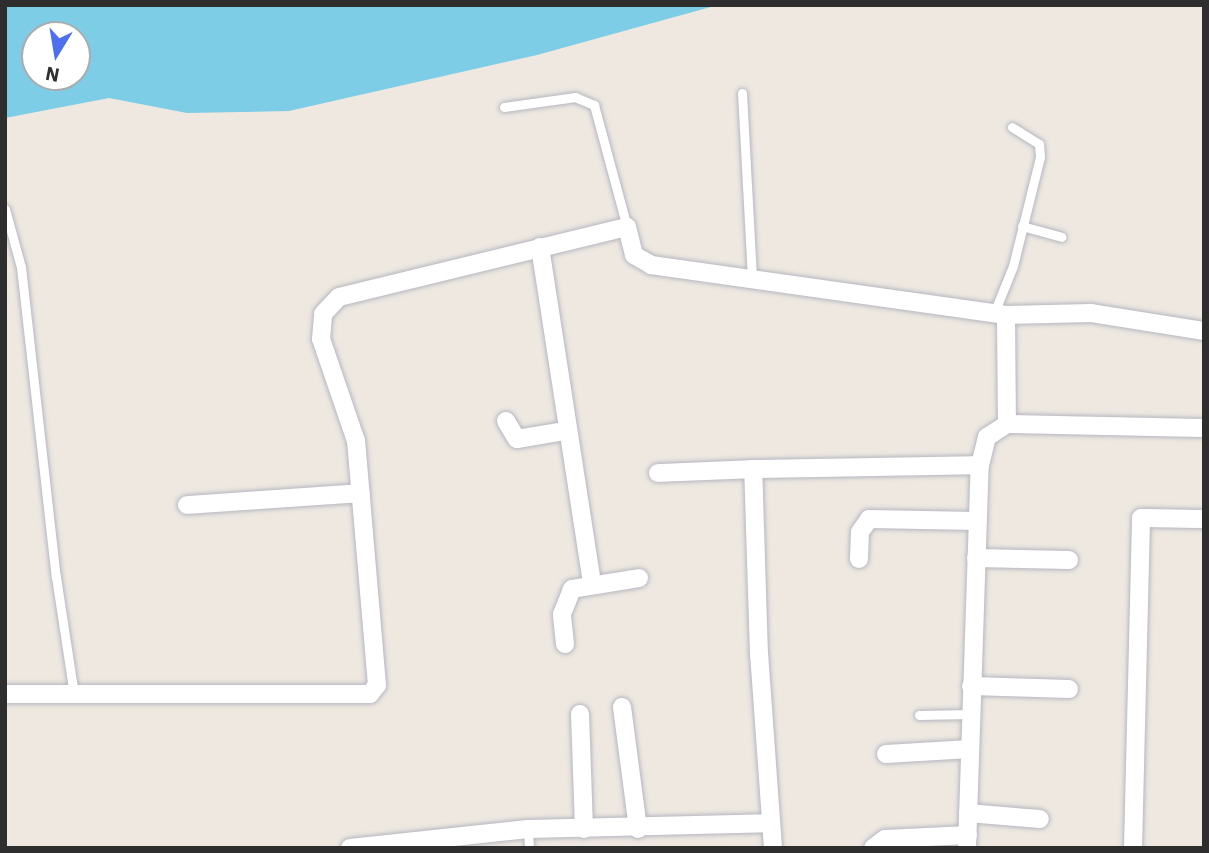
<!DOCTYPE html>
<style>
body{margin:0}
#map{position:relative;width:1209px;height:853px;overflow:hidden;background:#eee8e1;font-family:"IBM Plex Sans",sans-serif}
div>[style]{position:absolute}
.water>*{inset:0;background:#7dcde7}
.roads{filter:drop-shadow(0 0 2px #b5b7c0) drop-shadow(0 0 2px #b5b7c0)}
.service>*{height:9px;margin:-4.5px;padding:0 4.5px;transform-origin:4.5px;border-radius:4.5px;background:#fff}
.minor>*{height:18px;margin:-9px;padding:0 9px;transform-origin:9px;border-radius:9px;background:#fff}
span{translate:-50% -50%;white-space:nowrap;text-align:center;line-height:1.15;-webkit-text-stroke:6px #fff;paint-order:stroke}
.frame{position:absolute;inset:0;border:7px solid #2e2e2e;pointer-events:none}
.north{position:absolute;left:21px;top:21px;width:70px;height:70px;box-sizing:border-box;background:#fff;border:2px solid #ababab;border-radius:50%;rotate:191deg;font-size:19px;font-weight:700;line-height:28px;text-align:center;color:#2e2e2e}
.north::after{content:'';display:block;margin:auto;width:24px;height:32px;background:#4e6fee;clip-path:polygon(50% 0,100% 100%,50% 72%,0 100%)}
</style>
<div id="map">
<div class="water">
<i style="clip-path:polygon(evenodd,5px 5px,718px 5px,537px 55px,289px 111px,187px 113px,109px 98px,5px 118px,5px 5px,35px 35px,77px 35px,77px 77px,35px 77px,35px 35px)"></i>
</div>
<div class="roads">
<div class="service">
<i style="left:742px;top:93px;width:183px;rotate:86.9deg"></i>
<i style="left:504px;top:107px;width:72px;rotate:-8deg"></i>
<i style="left:575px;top:97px;width:21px;rotate:23deg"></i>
<i style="left:594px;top:105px;width:126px;rotate:74.9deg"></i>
<i style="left:5px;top:209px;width:60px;rotate:74.6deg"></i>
<i style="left:21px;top:267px;width:312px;rotate:83.6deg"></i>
<i style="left:56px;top:577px;width:119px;rotate:81.3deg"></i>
<i style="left:1022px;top:226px;width:41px;rotate:15.4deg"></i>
<i style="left:994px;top:313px;width:51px;rotate:-68deg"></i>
<i style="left:1013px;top:266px;width:112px;rotate:-76.1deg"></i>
<i style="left:1040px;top:157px;width:13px;rotate:-94deg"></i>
<i style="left:1039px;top:144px;width:32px;rotate:-148deg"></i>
<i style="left:919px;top:715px;width:52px;rotate:-1.1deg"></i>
<i style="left:528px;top:829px;width:19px;rotate:87deg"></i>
</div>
<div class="minor">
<i style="left:540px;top:247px;width:341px;rotate:81.2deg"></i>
<i style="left:1006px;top:315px;width:85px;rotate:-1.3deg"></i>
<i style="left:1091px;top:313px;width:114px;rotate:9.1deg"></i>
<i style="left:506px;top:421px;width:21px;rotate:59deg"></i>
<i style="left:517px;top:439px;width:49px;rotate:-9.5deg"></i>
<i style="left:658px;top:473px;width:95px;rotate:-2.4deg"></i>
<i style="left:187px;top:505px;width:174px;rotate:-3.9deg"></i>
<i style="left:976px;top:558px;width:93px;rotate:1.2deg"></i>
<i style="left:859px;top:559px;width:27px;rotate:-88deg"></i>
<i style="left:860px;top:532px;width:16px;rotate:-55deg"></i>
<i style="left:869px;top:519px;width:108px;rotate:1.1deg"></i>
<i style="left:565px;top:644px;width:30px;rotate:-96deg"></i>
<i style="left:562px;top:614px;width:27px;rotate:-68deg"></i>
<i style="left:572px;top:589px;width:68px;rotate:-9.3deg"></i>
<i style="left:971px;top:686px;width:98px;rotate:1.8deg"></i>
<i style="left:5px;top:694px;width:365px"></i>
<i style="left:370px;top:694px;width:11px;rotate:-52deg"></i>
<i style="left:377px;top:685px;width:245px;rotate:-94.9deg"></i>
<i style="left:356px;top:441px;width:108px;rotate:-108.9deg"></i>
<i style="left:321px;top:339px;width:25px;rotate:-85deg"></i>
<i style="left:323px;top:314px;width:23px;rotate:-47deg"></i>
<i style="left:339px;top:297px;width:296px;rotate:-13.7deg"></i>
<i style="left:627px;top:227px;width:29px;rotate:76deg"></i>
<i style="left:634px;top:255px;width:20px;rotate:30deg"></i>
<i style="left:651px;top:265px;width:359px;rotate:8deg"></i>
<i style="left:1006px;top:315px;width:109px;rotate:89.5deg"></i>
<i style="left:1007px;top:424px;width:197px;rotate:1.2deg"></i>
<i style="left:622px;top:707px;width:123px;rotate:82.5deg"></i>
<i style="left:580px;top:714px;width:115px;rotate:88deg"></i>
<i style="left:886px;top:754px;width:84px;rotate:-3.4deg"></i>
<i style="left:968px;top:813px;width:72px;rotate:4.8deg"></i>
<i style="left:350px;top:848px;width:179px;rotate:-6.1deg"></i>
<i style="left:528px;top:829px;width:240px;rotate:-1.4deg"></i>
<i style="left:773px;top:848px;width:194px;rotate:-94.1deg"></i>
<i style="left:759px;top:655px;width:186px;rotate:-91.8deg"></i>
<i style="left:753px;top:469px;width:227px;rotate:-1deg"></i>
<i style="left:873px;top:848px;width:15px;rotate:-37deg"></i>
<i style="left:885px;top:839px;width:83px;rotate:-2.8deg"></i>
<i style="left:967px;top:848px;width:383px;rotate:-88.1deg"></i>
<i style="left:980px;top:465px;width:29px;rotate:-76deg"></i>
<i style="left:987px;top:437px;width:24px;rotate:-33deg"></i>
<i style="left:1133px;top:848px;width:330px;rotate:-88.6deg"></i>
<i style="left:1141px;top:518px;width:63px;rotate:0.9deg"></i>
</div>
</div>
<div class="frame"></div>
<div class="north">N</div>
</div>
